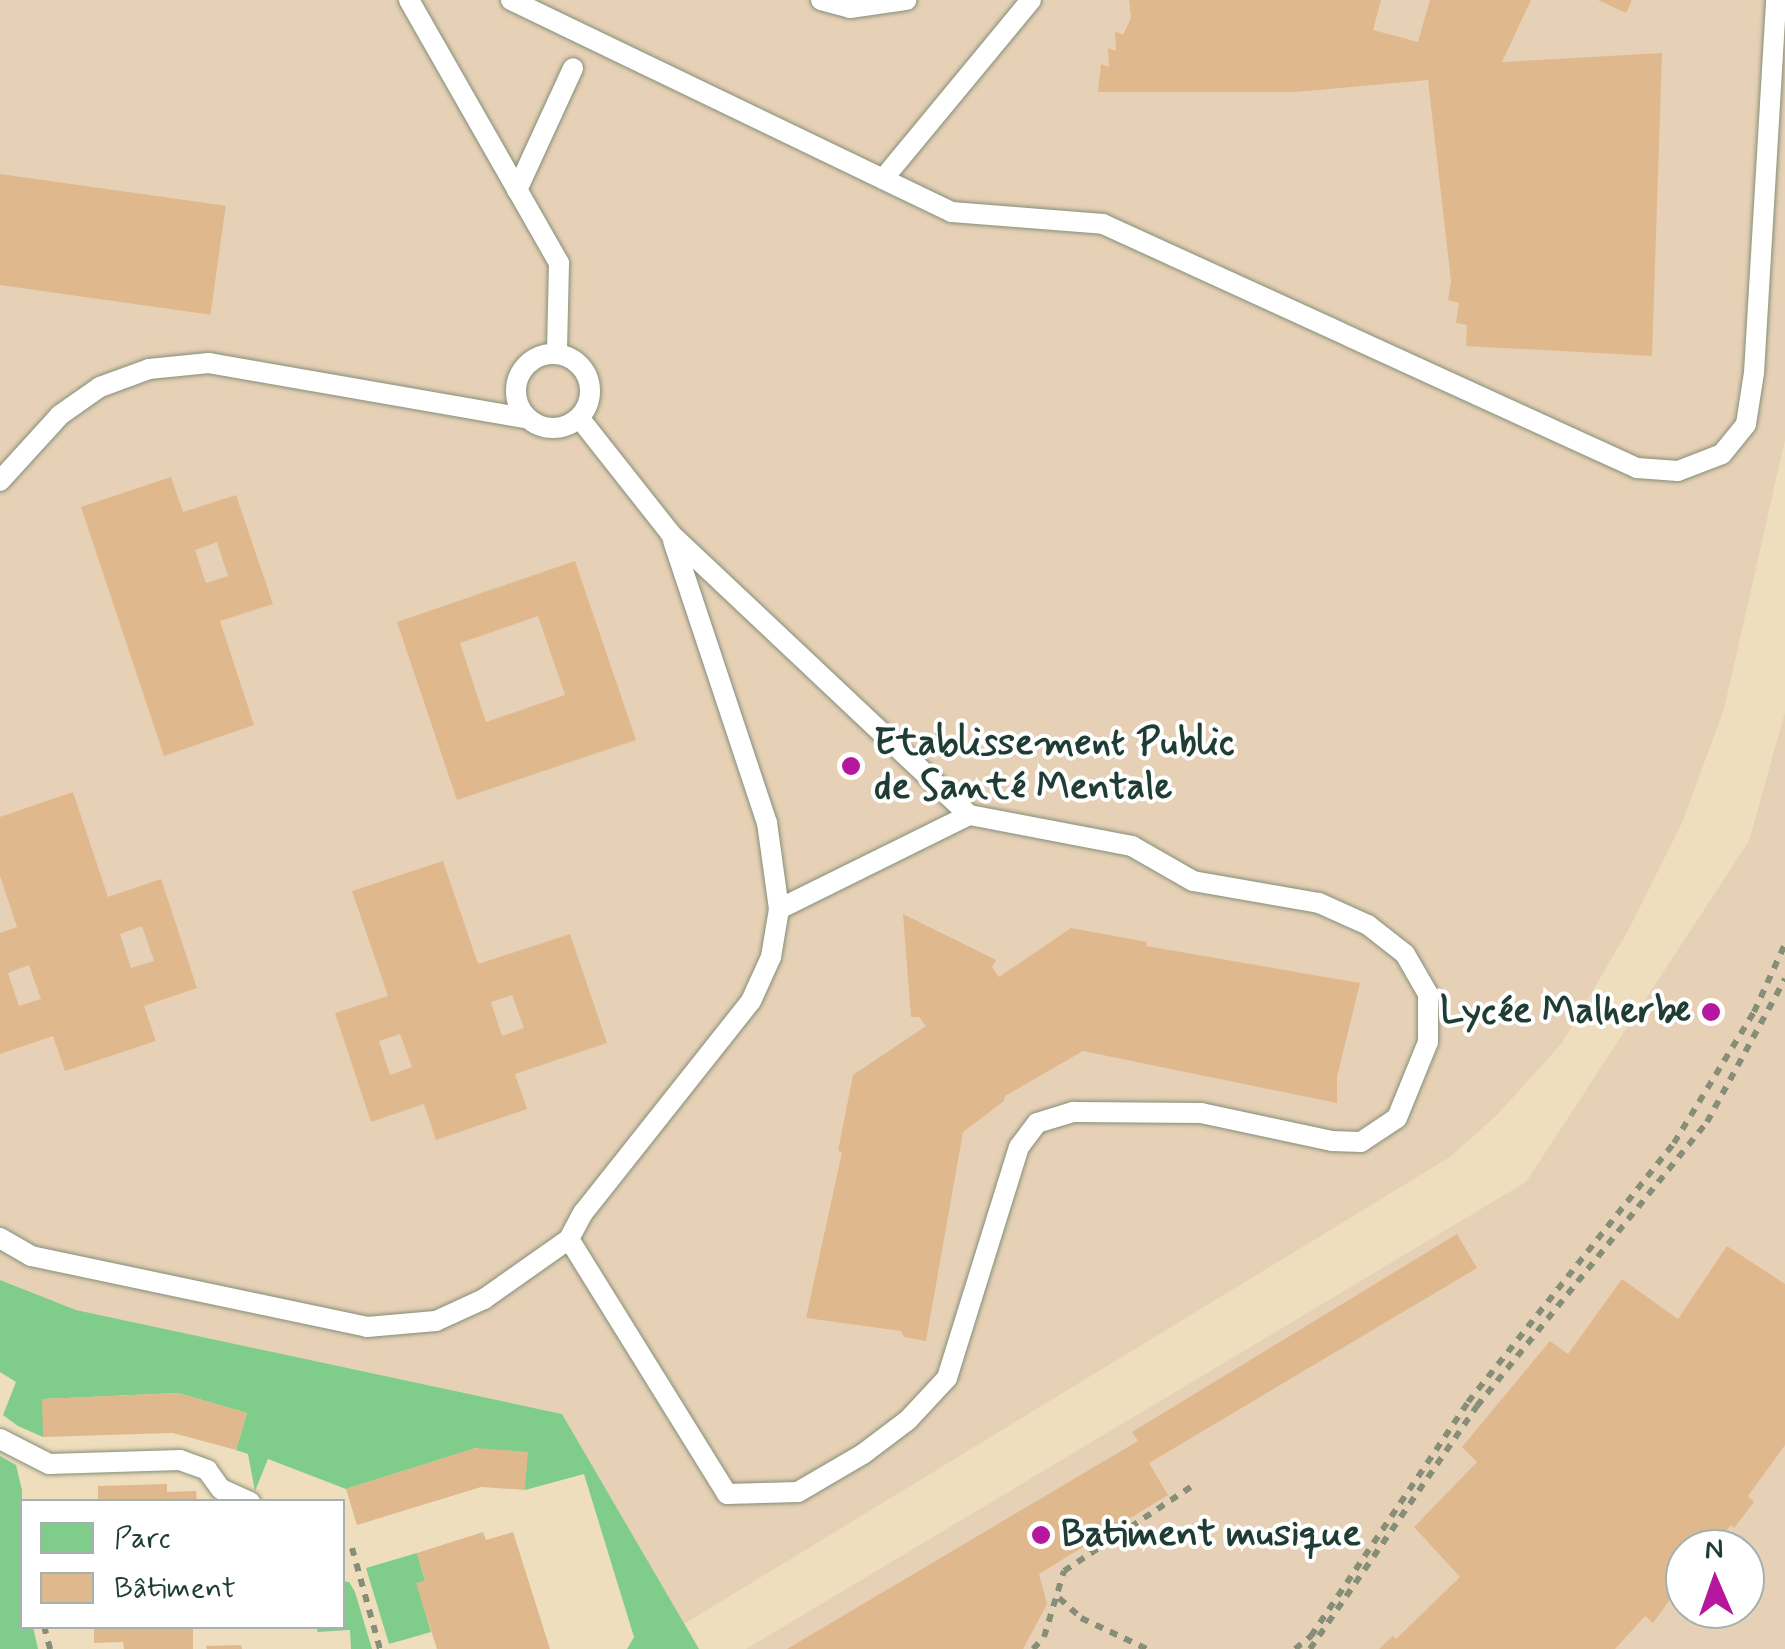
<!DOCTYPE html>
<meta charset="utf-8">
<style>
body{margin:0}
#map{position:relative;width:1785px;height:1649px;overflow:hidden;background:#eedebd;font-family:Mynerve,sans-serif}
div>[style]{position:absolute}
.built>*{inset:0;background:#e6d1b6}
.green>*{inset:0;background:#80cc8b}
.building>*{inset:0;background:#e0b88e;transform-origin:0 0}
.path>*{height:6px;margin-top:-3px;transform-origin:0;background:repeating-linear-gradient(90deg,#868e78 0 8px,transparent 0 16px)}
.roads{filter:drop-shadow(0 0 2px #868e78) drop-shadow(0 0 2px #868e78)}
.service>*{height:20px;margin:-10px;padding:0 10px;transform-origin:10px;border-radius:10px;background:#fff}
.service>.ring{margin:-10px;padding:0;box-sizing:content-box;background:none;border:20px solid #fff;border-radius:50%}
.dots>*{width:28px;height:28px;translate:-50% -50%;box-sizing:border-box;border:5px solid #fff;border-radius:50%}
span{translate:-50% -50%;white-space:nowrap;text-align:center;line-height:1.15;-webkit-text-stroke:8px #fff;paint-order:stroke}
.poi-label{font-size:38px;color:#1f3d34;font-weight:700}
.left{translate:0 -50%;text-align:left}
.right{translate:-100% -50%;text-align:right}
.legend{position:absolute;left:20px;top:1499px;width:325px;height:130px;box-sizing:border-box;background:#fff;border:2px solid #a5b1ae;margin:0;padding:12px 18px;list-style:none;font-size:30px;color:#1f3d34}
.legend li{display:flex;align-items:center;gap:20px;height:50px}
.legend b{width:50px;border:2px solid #a5b1ae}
.north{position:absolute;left:1665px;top:1529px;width:100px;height:100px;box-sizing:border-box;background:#fff;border:2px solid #a5b1ae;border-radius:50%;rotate:358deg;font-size:28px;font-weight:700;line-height:40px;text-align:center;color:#1f3d34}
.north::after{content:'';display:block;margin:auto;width:35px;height:45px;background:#b5179e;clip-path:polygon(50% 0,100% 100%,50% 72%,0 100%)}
</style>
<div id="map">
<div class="built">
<i style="clip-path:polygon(0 0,1785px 0,1785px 440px,1724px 709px,1682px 823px,1630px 927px,1562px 1043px,1497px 1115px,1450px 1157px,684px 1624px,562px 1414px,76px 1310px,0 1280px)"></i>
<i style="clip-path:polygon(evenodd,1785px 712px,1785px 1649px,746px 1649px,1526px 1182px,1749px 841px,1785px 712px,1685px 1549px,1745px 1549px,1745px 1609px,1685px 1609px,1685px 1549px)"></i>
</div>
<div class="green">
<i style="clip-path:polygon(0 1280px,76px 1310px,562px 1414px,699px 1649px,627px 1649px,634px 1637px,584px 1474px,525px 1490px,476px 1448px,346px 1489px,268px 1459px,255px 1491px,248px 1454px,236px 1450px,247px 1413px,178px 1393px,43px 1399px,43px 1437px,18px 1426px,3px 1415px,16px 1382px,0 1372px)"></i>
<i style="clip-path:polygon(0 1456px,16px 1465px,22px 1490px,22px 1626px,33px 1627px,38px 1649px,0 1649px)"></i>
<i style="clip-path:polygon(417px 1553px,425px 1581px,417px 1584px,431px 1632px,389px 1644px,366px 1568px)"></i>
<i style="clip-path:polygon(343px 1581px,349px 1582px,355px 1592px,372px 1649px,351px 1649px,350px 1630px,317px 1632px,318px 1627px,342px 1626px)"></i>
</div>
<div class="building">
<i style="clip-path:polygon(1129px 0,1381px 0,1373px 30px,1418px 42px,1430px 0,1531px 0,1502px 62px,1662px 53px,1652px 356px,1466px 346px,1467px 325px,1456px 323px,1459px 303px,1448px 300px,1451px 281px,1428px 80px,1296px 92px,1098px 92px,1101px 64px,1109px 67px,1108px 48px,1116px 51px,1115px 31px,1123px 35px,1131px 18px)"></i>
<i style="clip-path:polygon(1598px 0,1632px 0,1626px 13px)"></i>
<i style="left:0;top:174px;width:228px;height:110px;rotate:8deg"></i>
<i style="clip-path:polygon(evenodd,171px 477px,183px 512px,236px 495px,273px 604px,220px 621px,254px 725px,164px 756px,81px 507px,171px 477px,217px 542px,228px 576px,206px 583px,195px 550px,217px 542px)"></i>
<i style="clip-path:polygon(evenodd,575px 561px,636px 740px,457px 800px,397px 622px,575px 561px,538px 616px,565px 695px,486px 722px,460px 643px,538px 616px)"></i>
<i style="clip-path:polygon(evenodd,73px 792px,108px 897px,161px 879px,197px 988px,144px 1006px,156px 1041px,65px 1071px,53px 1036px,0 1054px,0 933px,17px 927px,0 876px,0 817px,73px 792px,142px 926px,154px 961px,131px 968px,120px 934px,142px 926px,73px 792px,29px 965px,41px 999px,19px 1006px,8px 973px,29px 965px)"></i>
<i style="clip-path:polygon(evenodd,443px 861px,478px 964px,570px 934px,607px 1043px,515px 1074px,527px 1109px,436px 1140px,424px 1104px,371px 1122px,335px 1013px,388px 996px,352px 891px,443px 861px,512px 995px,524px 1028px,502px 1036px,491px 1002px,512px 995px,443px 861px,400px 1034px,412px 1067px,390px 1075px,379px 1041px,400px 1034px)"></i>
<i style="clip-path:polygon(903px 914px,996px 960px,992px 967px,999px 977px,1071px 928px,1147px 942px,1146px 946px,1360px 983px,1337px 1077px,1337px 1103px,1083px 1051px,1005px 1096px,1004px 1101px,963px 1132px,926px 1341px,904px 1337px,901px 1331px,806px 1318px,842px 1152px,838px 1151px,853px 1075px,926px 1026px,919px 1017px,911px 1017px)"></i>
<i style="clip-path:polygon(1457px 1234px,1477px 1268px,1149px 1463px,1168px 1495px,1039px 1574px,1047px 1604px,1023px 1649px,787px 1649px,1138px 1441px,1132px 1432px)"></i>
<i style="clip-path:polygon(1727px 1246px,1785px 1284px,1785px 1445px,1748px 1496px,1754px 1502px,1734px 1528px,1731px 1525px,1711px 1549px,1685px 1549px,1685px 1579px,1653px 1623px,1645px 1616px,1615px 1649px,1379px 1649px,1393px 1636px,1396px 1639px,1460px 1577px,1414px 1527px,1477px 1462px,1462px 1447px,1550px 1341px,1568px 1354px,1622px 1279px,1678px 1319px)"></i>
<i style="clip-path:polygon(178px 1393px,247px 1413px,236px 1450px,173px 1433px,43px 1437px,42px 1399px)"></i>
<i style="clip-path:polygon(476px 1448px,528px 1452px,525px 1490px,481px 1487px,357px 1525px,346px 1489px)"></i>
<i style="clip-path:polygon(167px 1484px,167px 1492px,196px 1491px,197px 1502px,98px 1502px,98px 1486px)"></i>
<i style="clip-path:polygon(483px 1532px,486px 1540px,513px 1532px,550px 1649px,437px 1649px,416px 1583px,425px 1581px,417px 1553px)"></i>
<i style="clip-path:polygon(94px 1626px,193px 1626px,193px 1649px,124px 1649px,123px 1642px,94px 1643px)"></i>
<i style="clip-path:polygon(241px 1645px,242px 1649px,207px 1649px,206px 1646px)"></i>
</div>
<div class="path">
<i style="left:352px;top:1548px;width:105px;rotate:74.5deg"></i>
<i style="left:1059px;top:1598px;width:30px;rotate:42deg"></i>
<i style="left:1081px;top:1618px;width:73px;rotate:25.2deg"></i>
<i style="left:44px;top:1626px;width:24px;rotate:75deg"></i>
<i style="left:1033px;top:1649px;width:16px;rotate:-47deg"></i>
<i style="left:1044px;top:1637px;width:69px;rotate:-73.1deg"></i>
<i style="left:1064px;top:1571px;width:152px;rotate:-33.5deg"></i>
<i style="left:1295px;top:1649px;width:21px;rotate:-39deg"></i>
<i style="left:1311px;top:1636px;width:282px;rotate:-56.1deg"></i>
<i style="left:1468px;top:1402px;width:331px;rotate:-51.5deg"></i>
<i style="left:1674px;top:1143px;width:153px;rotate:-58.6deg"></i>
<i style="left:1754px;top:1012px;width:75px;rotate:-65.5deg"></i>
<i style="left:1310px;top:1649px;width:295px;rotate:-55.5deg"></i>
<i style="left:1477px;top:1406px;width:365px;rotate:-51deg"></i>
<i style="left:1707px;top:1122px;width:163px;rotate:-61.4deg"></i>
</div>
<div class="roads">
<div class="service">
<i style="left:409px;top:0;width:303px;rotate:60.3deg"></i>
<i style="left:559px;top:263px;width:90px;rotate:91.3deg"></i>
<i style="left:511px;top:0;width:489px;rotate:25.7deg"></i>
<i style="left:952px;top:212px;width:151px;rotate:4.5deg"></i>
<i style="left:1103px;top:224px;width:587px;rotate:24.56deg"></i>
<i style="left:1637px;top:468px;width:41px;rotate:4.2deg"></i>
<i style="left:1678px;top:471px;width:47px;rotate:-21.1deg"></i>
<i style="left:1722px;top:454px;width:38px;rotate:-51deg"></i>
<i style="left:1746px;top:424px;width:52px;rotate:-81.1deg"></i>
<i style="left:1754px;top:373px;width:374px;rotate:-86.6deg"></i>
<i style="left:821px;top:0;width:30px;rotate:15deg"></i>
<i style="left:850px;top:8px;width:57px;rotate:-8.1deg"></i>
<i style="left:883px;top:179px;width:232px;rotate:-50.4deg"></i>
<i style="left:517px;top:190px;width:134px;rotate:-65.3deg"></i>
<i class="ring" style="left:516px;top:354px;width:54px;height:54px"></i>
<i style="left:0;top:481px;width:89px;rotate:-47.7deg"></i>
<i style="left:60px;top:415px;width:49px;rotate:-35deg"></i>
<i style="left:100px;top:387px;width:52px;rotate:-20.2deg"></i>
<i style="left:149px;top:369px;width:60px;rotate:-5.7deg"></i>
<i style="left:209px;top:363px;width:321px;rotate:9.9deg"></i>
<i style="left:779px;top:909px;width:212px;rotate:-26.3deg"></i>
<i style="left:0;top:1238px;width:36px;rotate:30deg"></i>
<i style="left:31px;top:1256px;width:343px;rotate:11.9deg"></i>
<i style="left:367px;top:1327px;width:69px;rotate:-5deg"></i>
<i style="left:436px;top:1321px;width:53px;rotate:-24.6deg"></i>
<i style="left:484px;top:1299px;width:104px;rotate:-35.2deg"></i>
<i style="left:569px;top:1239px;width:30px;rotate:-62deg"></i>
<i style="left:583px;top:1213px;width:270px;rotate:-51.6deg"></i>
<i style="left:751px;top:1001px;width:48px;rotate:-65.6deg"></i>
<i style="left:771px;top:957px;width:49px;rotate:-80.5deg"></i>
<i style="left:779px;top:909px;width:87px;rotate:-97.9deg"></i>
<i style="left:767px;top:823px;width:298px;rotate:-108.4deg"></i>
<i style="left:569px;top:1239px;width:300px;rotate:58.2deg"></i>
<i style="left:727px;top:1494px;width:71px;rotate:-1.6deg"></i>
<i style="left:798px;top:1492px;width:75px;rotate:-30.3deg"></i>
<i style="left:863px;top:1454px;width:56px;rotate:-37.1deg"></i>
<i style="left:908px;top:1420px;width:57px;rotate:-47.1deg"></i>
<i style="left:947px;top:1378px;width:242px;rotate:-72.7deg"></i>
<i style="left:1019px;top:1147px;width:30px;rotate:-53deg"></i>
<i style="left:1037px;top:1123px;width:38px;rotate:-17deg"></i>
<i style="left:1073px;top:1112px;width:128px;rotate:0.4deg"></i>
<i style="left:1201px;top:1113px;width:134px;rotate:12.1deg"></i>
<i style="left:1332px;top:1141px;width:29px;rotate:2deg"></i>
<i style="left:1361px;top:1142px;width:43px;rotate:-33.7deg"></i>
<i style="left:1397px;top:1118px;width:82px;rotate:-67.8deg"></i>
<i style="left:1428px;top:1042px;width:48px;rotate:-90deg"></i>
<i style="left:1428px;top:994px;width:46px;rotate:-119.9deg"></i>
<i style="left:1405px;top:954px;width:47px;rotate:-141.9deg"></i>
<i style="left:1368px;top:925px;width:54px;rotate:-155.8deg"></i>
<i style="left:1319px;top:903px;width:128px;rotate:-170.1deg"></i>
<i style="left:1193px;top:881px;width:70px;rotate:-150.2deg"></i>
<i style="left:1132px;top:846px;width:166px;rotate:-169.2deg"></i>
<i style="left:969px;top:815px;width:410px;rotate:-136.7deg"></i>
<i style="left:671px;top:534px;width:145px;rotate:-128.3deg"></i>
<i style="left:0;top:1439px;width:55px;rotate:27deg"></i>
<i style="left:49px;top:1464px;width:131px;rotate:-1.7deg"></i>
<i style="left:180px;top:1460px;width:29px;rotate:20deg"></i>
<i style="left:207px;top:1470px;width:24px;rotate:54deg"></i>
<i style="left:221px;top:1489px;width:32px;rotate:24deg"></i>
</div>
</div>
<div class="dots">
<i style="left:851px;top:766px;background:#b5179e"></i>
<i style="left:1711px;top:1012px;background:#b5179e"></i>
<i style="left:1041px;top:1535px;background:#b5179e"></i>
</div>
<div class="poi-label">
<span class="left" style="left:874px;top:766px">Etablissement Public<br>de Santé Mentale</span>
<span class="right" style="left:1691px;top:1012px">Lycée Malherbe</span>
<span class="left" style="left:1061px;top:1535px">Batiment musique</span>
</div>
<ul class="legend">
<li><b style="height:28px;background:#80cc8b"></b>Parc</li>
<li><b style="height:28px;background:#e0b88e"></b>Bâtiment</li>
</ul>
<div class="north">N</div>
</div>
